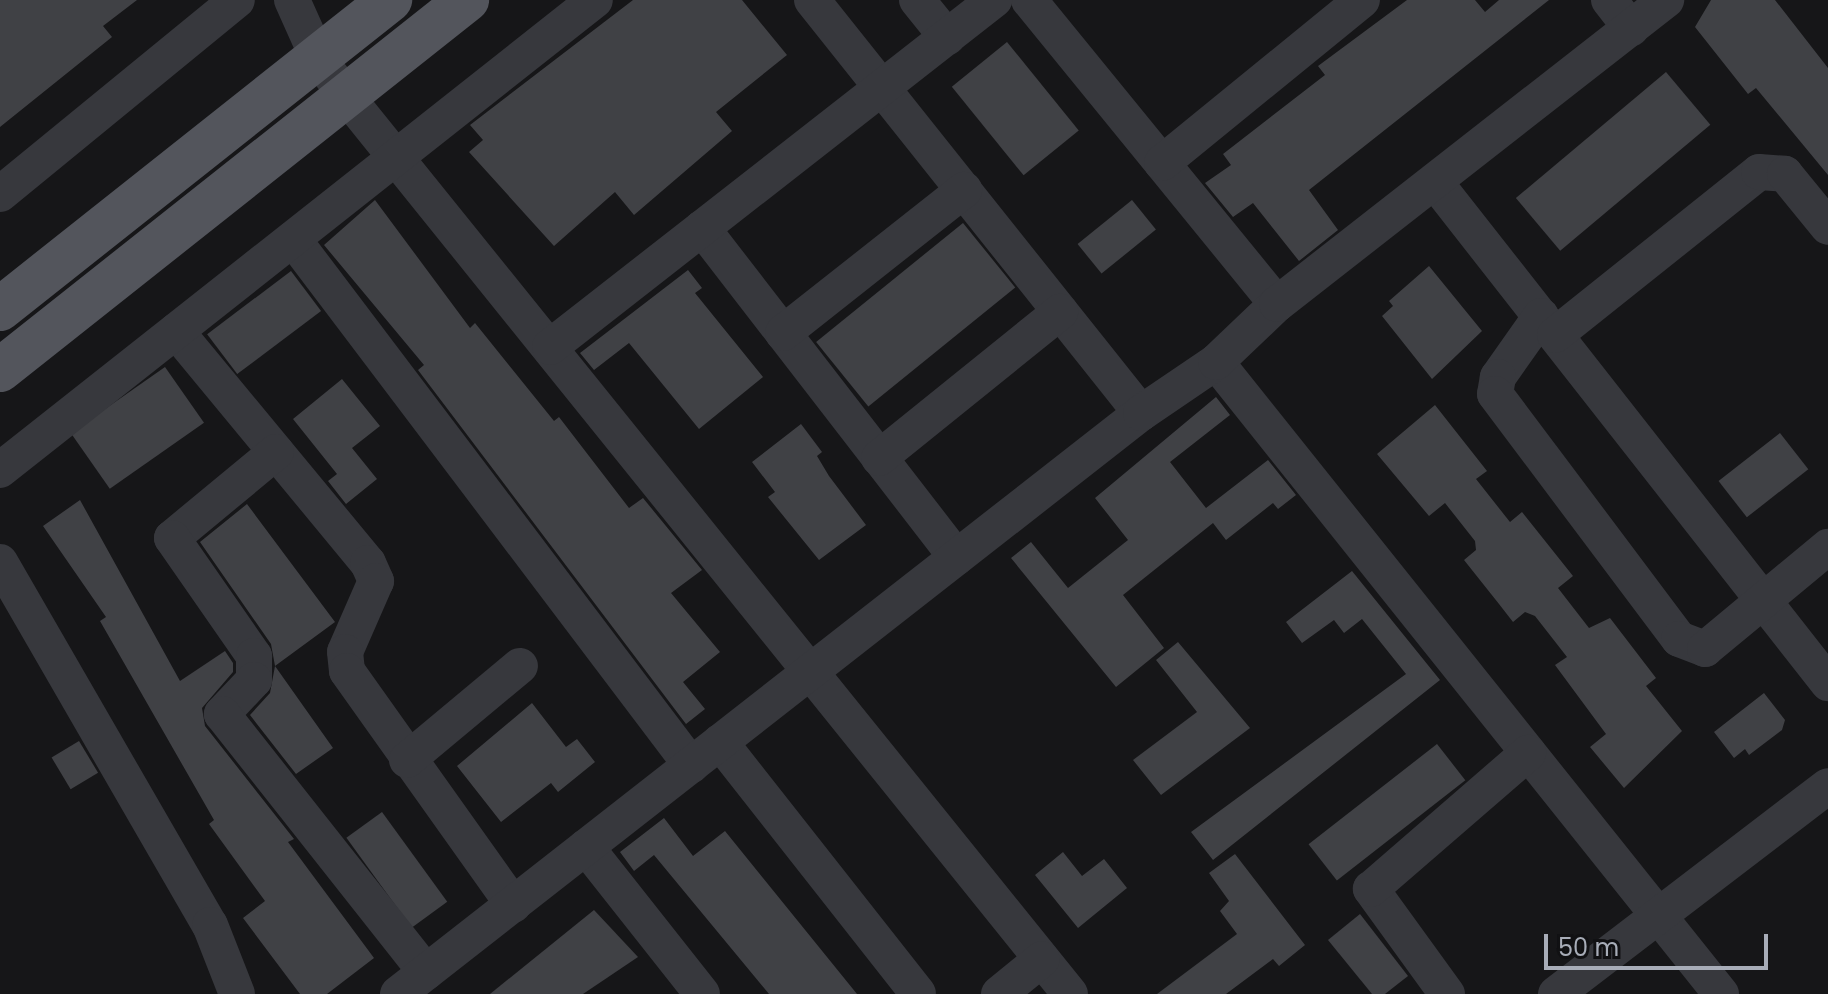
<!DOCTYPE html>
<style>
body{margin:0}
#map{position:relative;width:1828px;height:994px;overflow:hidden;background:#161618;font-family:Poppins,sans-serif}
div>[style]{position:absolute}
.building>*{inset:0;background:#404145;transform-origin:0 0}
.minor>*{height:36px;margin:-18px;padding:0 18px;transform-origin:18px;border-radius:18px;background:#37383d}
.major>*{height:44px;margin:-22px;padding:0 22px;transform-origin:22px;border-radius:22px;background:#53555c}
span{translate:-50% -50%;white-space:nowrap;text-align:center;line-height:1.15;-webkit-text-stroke:7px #111113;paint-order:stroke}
.scale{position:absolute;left:1544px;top:934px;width:224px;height:36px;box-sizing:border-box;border:4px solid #a8adb8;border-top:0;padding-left:10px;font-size:24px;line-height:28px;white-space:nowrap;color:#a8adb8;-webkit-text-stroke:6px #111113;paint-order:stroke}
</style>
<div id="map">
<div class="building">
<i style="clip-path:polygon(0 0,137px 0,103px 26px,112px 37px,0 127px)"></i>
<i style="clip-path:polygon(633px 0,742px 0,787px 55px,716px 112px,732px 131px,634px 215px,615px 192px,554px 246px,469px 152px,483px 140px,470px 125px)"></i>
<i style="clip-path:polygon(1407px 0,1475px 0,1485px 12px,1499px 0,1549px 0,1309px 190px,1338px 230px,1299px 261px,1253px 203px,1233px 217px,1205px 183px,1231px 165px,1223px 154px,1325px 75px,1318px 66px)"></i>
<i style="clip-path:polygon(1711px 0,1775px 0,1828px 68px,1828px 175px,1756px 88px,1748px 94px,1695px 27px)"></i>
<i style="left:1007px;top:42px;width:114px;height:71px;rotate:51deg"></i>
<i style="left:1666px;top:72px;width:69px;height:196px;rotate:50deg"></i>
<i style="clip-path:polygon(375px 200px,470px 328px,475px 323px,554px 421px,559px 417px,629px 508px,643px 498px,702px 570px,671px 593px,720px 652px,683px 682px,705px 709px,686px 724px,418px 370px,424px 365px,324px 245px)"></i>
<i style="left:1132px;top:200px;width:38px;height:70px;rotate:51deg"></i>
<i style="left:963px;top:223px;width:83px;height:189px;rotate:51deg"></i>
<i style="clip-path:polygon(1429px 266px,1482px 331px,1432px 379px,1382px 316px,1393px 306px,1389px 301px)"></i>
<i style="clip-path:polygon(688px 270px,702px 288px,695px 293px,763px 377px,699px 429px,629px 343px,594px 370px,580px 353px)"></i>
<i style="left:291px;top:271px;width:50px;height:105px;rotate:53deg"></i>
<i style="left:165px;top:367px;width:68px;height:115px;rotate:55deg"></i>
<i style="clip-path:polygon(342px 379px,380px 426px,352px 448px,377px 479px,346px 504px,328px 481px,337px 474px,293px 419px)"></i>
<i style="clip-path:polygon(1216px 397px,1230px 415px,1170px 462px,1206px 508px,1268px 460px,1296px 495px,1278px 509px,1273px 503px,1226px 540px,1213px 523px,1123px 595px,1164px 648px,1116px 687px,1011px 558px,1031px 542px,1068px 588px,1128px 540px,1095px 498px)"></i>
<i style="clip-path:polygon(1435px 405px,1487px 471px,1476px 479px,1506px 517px,1510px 522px,1522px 512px,1573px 576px,1558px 588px,1589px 628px,1610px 618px,1656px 678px,1646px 686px,1682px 731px,1624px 788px,1590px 747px,1606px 734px,1555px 665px,1567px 657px,1535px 616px,1525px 612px,1513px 622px,1499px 604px,1464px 560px,1476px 550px,1475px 541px,1445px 503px,1429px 516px,1377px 454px)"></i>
<i style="clip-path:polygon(801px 424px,822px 452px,817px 456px,829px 476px,866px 525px,819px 560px,768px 497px,775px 492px,752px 462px)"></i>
<i style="left:1780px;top:433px;width:46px;height:78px;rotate:52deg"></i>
<i style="clip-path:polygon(80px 500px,180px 681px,225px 651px,233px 663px,233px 672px,202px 708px,205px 726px,294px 839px,288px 842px,374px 958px,327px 994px,300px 994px,243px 918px,265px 901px,209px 824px,214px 820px,100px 621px,106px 617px,43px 526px)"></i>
<i style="clip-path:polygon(247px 504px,335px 622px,275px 666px,271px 644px,200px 542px)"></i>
<i style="clip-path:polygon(1352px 571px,1440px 680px,1213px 860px,1191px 832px,1406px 674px,1362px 619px,1344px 633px,1334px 620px,1302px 643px,1286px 622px)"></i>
<i style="clip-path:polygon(1178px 642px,1250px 728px,1161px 795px,1133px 760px,1197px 712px,1156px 660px)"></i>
<i style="clip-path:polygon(275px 666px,333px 748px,296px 774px,250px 715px,270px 693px)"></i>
<i style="clip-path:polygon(1764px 693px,1785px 720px,1782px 730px,1749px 755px,1745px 749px,1734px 758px,1714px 732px)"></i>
<i style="clip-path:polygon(532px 703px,566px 747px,577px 739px,595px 762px,558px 792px,551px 783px,501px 822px,457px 766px)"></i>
<i style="left:79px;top:741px;width:37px;height:32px;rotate:59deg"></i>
<i style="left:1437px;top:744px;width:46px;height:163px;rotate:52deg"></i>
<i style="left:382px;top:812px;width:111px;height:44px;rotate:54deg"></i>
<i style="clip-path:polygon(664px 818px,693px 856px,725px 831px,857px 994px,769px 994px,654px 855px,634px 871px,620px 852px)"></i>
<i style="clip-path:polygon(1063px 852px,1082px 876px,1104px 859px,1127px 888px,1078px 928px,1035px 875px)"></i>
<i style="clip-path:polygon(1235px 854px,1305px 945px,1279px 966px,1273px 959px,1226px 994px,1157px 994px,1237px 934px,1220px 911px,1229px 901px,1209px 873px)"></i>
<i style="clip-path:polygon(594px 910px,638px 957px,583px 994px,490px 994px)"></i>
<i style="clip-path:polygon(1360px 914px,1408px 976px,1385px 994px,1372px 994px,1328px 940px)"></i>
</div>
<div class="minor">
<i style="left:292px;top:0;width:64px;rotate:65.9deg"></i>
<i style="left:318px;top:58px;width:49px;rotate:53.4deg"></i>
<i style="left:347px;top:97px;width:1152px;rotate:51.13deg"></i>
<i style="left:812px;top:0;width:528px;rotate:51.46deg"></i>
<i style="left:917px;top:0;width:48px;rotate:51deg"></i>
<i style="left:1029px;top:0;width:392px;rotate:50.8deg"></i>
<i style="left:1609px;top:0;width:36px;rotate:52deg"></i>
<i style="left:1162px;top:163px;width:258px;rotate:-39.2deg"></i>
<i style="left:1435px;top:182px;width:637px;rotate:51.89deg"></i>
<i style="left:0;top:194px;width:306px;rotate:-39.3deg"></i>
<i style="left:702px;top:228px;width:416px;rotate:52.3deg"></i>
<i style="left:293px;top:239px;width:660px;rotate:52.89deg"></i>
<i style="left:1541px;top:316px;width:75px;rotate:125.2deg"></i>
<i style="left:1498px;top:377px;width:17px;rotate:100deg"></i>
<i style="left:1495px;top:394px;width:306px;rotate:53.1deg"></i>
<i style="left:1679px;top:639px;width:28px;rotate:21deg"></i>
<i style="left:1705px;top:649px;width:160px;rotate:-39.7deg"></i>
<i style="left:176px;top:331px;width:301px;rotate:50.4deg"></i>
<i style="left:368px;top:563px;width:20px;rotate:66deg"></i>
<i style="left:376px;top:581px;width:77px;rotate:113.6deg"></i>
<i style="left:345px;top:652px;width:19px;rotate:84deg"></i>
<i style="left:347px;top:671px;width:287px;rotate:54.6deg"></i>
<i style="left:783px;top:333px;width:231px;rotate:-38.3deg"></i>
<i style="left:1555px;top:335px;width:261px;rotate:-38.6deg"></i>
<i style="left:1759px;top:172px;width:26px;rotate:4deg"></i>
<i style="left:1785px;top:174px;width:68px;rotate:50.9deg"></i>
<i style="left:550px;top:347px;width:564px;rotate:-38.01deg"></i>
<i style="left:1216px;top:362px;width:809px;rotate:51.37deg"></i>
<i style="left:276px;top:452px;width:135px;rotate:140.4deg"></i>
<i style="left:172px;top:538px;width:144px;rotate:55.2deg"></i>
<i style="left:254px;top:656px;width:24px;rotate:90deg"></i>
<i style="left:254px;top:680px;width:47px;rotate:133.3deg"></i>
<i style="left:222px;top:714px;width:329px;rotate:51.7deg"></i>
<i style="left:879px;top:458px;width:233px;rotate:-38.9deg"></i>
<i style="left:0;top:470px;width:758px;rotate:-38.31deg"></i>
<i style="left:0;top:562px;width:419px;rotate:60deg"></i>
<i style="left:210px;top:925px;width:74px;rotate:68.6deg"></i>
<i style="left:720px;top:742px;width:320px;rotate:51.8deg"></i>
<i style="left:407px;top:760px;width:147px;rotate:-39.8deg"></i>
<i style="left:586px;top:847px;width:187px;rotate:51.7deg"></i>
<i style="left:398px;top:994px;width:943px;rotate:-38.02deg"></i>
<i style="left:1141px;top:413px;width:91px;rotate:-34.2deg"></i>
<i style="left:1216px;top:362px;width:84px;rotate:-43.6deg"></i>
<i style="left:1277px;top:304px;width:494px;rotate:-38deg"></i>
<i style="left:999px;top:994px;width:55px;rotate:-39.1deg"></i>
<i style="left:1447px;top:994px;width:130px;rotate:-125.9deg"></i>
<i style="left:1371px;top:889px;width:208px;rotate:-40.9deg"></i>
<i style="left:1556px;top:994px;width:342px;rotate:-37.4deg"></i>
</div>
<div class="major">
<i style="left:0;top:309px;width:498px;rotate:-38.4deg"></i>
<i style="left:0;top:370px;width:596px;rotate:-38.39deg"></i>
</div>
<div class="scale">50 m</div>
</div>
